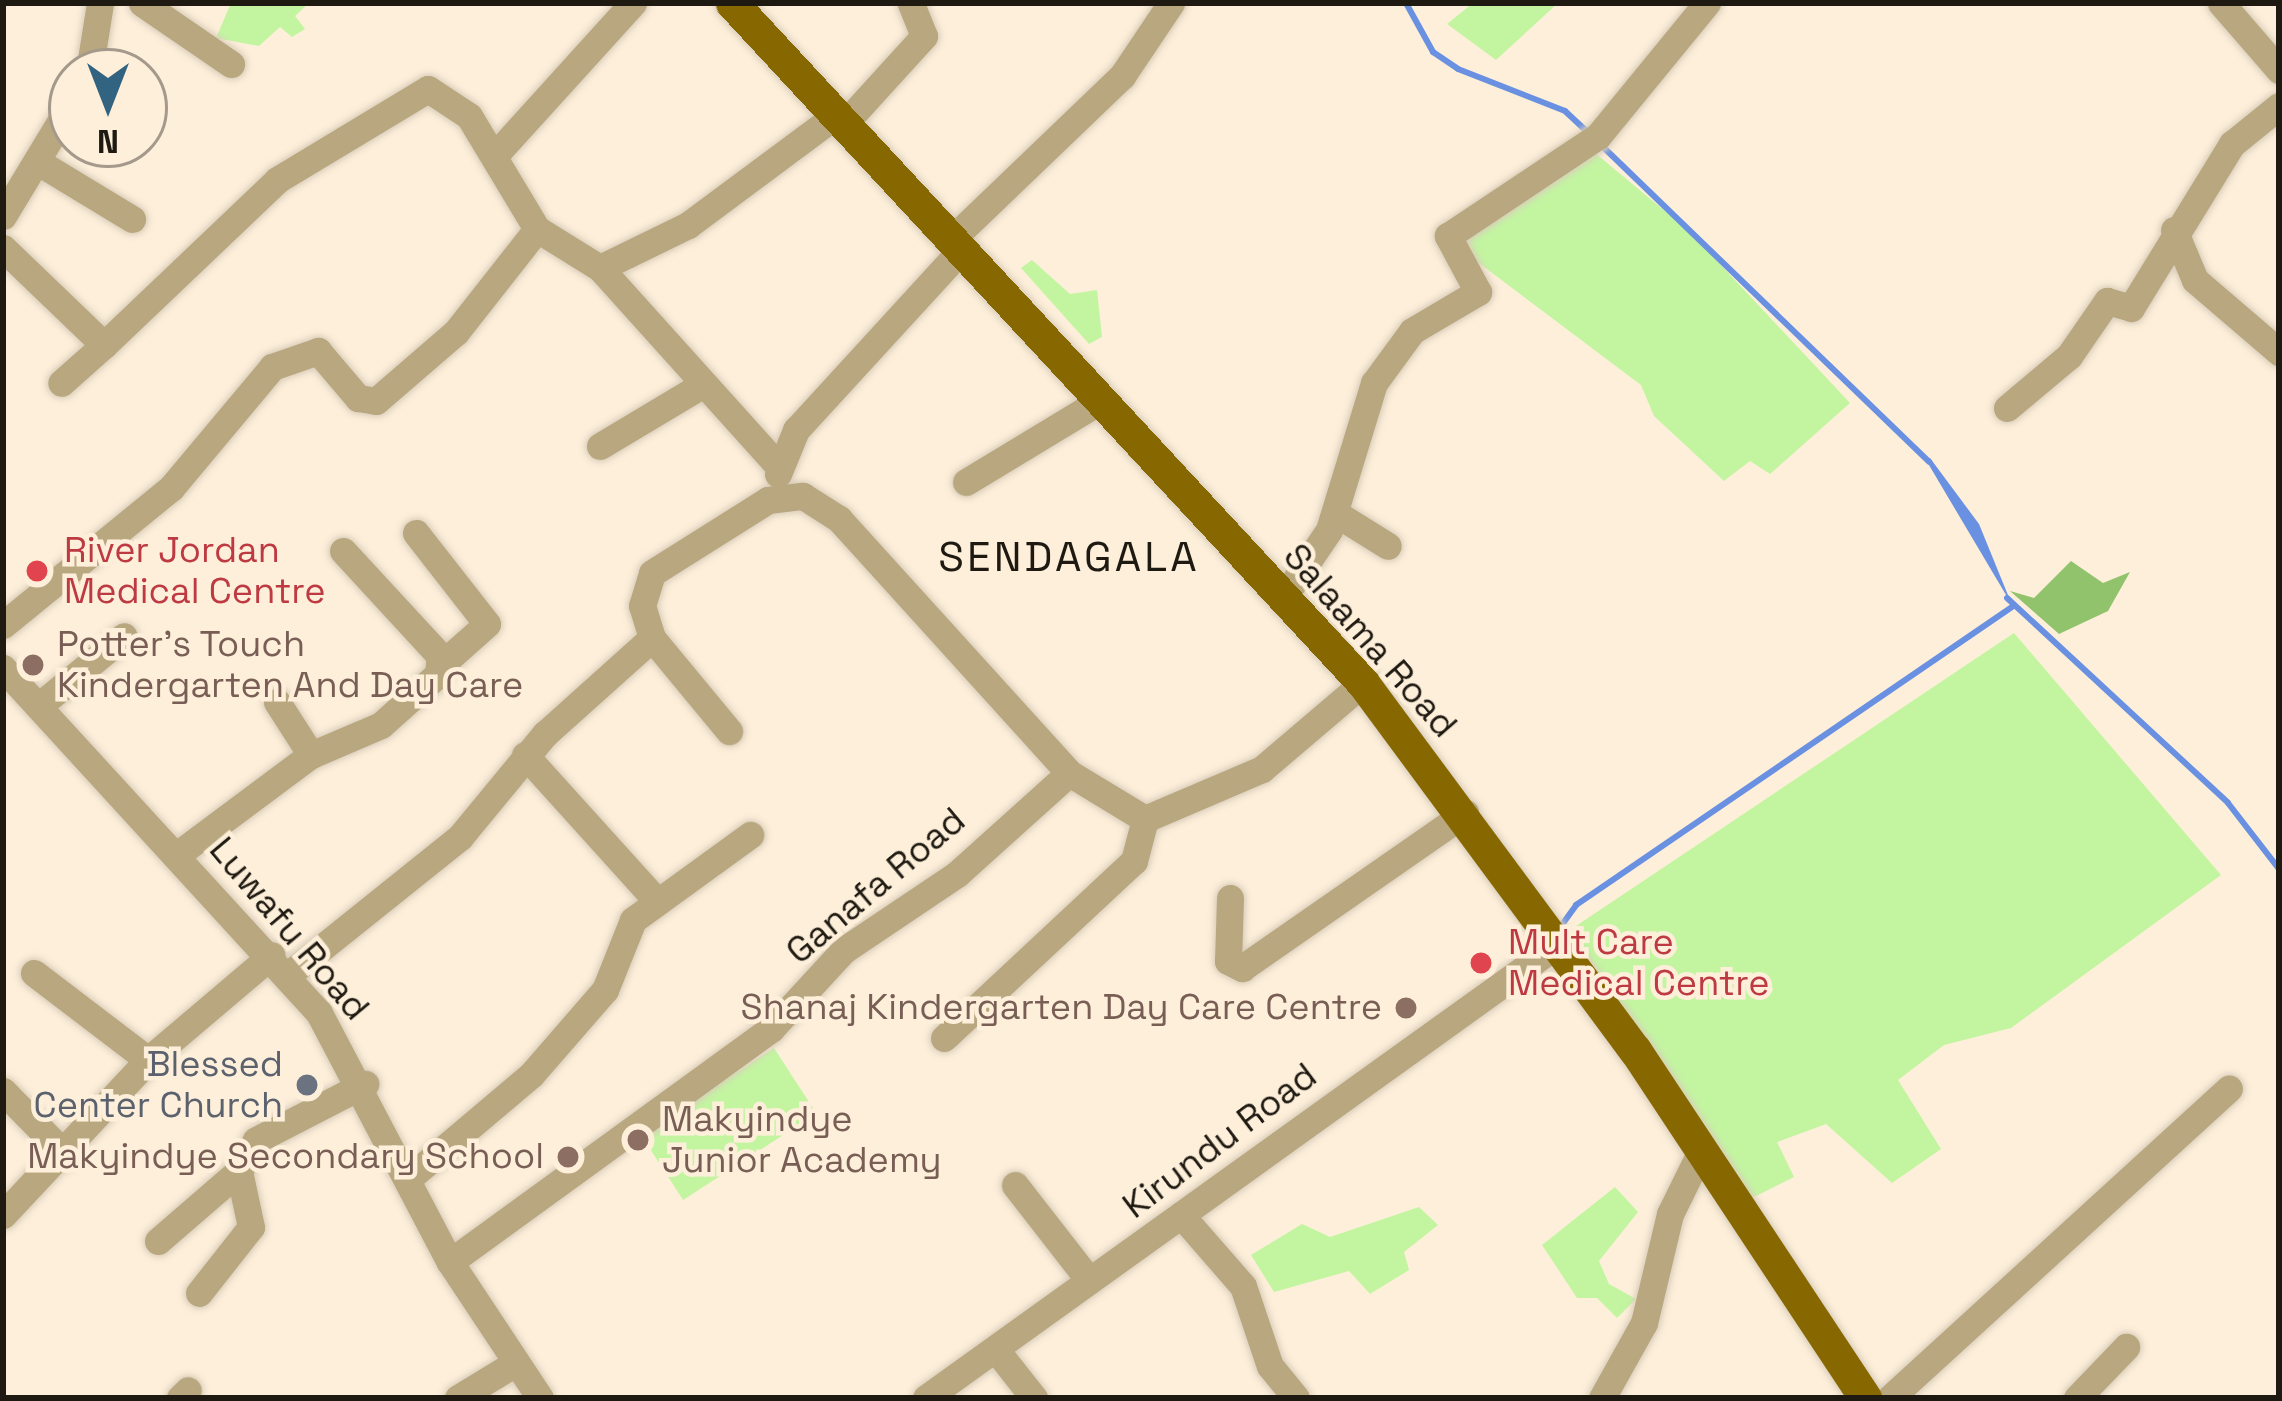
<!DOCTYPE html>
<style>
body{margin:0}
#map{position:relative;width:2282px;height:1401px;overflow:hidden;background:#fdefda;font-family:"Space Grotesk",sans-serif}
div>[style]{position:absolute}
.green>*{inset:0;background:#c3f5a1;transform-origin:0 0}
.forest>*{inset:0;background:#90c36c}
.water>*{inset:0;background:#6a91e1}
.stream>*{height:6px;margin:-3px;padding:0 3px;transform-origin:3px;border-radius:3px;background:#6a91e1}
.roads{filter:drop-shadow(0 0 3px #d9cdba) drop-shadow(0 0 3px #d9cdba)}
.minor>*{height:27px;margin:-13.5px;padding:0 13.5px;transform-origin:13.5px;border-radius:13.5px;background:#b8a77f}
.major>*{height:33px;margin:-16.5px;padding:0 16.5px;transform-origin:16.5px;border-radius:16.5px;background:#876800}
.dots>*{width:33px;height:33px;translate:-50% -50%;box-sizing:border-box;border:6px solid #fdefda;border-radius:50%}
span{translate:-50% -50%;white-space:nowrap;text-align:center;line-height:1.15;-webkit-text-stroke:9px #fdefda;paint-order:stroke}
.health-label{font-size:36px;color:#be3a42}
.left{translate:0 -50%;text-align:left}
.street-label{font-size:36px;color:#1e1911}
.education-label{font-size:36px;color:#785e54}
.right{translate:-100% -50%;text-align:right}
.worship-label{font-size:36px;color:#5b616d}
.quarter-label{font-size:42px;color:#1e1911;letter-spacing:3px}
.frame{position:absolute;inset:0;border:6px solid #1e1911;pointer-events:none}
.north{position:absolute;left:48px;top:48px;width:120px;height:120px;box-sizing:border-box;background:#fdefda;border:3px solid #a4998a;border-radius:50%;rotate:180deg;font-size:33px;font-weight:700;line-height:48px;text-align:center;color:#1e1911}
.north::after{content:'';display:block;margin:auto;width:42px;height:54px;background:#326381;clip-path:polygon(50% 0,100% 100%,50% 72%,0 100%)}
</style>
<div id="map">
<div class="green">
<i style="clip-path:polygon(231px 3px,309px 3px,295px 16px,305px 29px,292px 37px,280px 27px,259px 46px,216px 38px)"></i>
<i style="clip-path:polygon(1473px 3px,1558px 3px,1496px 60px,1447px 24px)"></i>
<i style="clip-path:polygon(1588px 147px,1690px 232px,1850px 403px,1770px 474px,1750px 461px,1724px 481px,1654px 416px,1641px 385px,1467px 254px,1459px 236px)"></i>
<i style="clip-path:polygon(1032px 260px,1070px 294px,1097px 290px,1102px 337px,1089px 344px,1021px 268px)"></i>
<i style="clip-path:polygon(2014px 633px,2221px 875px,2011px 1028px,1944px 1045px,1898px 1080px,1941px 1149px,1892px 1183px,1826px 1124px,1777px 1142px,1794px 1177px,1750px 1199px,1570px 930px)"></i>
<i style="left:774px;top:1048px;width:78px;height:159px;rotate:57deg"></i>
<i style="clip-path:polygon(1615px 1187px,1638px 1212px,1599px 1261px,1609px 1284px,1636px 1299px,1617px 1318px,1597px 1298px,1577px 1298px,1542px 1245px)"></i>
<i style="clip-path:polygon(1419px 1207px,1438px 1225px,1404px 1252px,1409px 1270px,1370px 1294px,1349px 1271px,1274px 1292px,1251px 1255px,1302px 1224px,1330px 1237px)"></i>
</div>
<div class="forest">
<i style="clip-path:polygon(2071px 561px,2103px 583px,2130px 572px,2108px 611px,2059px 634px,2010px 591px,2034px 598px)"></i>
</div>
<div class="water">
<i style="clip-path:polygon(1930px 458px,1979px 524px,2012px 605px,1926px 460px)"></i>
</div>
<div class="stream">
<i style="left:1406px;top:3px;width:56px;rotate:61.1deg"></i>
<i style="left:1433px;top:52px;width:30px;rotate:34deg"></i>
<i style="left:1458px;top:69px;width:115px;rotate:21.4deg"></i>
<i style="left:1565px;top:111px;width:34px;rotate:43deg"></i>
<i style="left:1599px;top:143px;width:459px;rotate:44deg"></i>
<i style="left:2007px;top:598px;width:301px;rotate:42.8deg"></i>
<i style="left:2228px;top:803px;width:83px;rotate:52.3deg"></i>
<i style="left:1561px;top:926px;width:26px;rotate:-54deg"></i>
<i style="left:1576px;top:905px;width:528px;rotate:-34.35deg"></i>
</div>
<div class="roads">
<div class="minor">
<i style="left:142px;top:3px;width:108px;rotate:34.4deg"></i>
<i style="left:2221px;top:3px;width:89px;rotate:49.1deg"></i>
<i style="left:89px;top:72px;width:70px;rotate:-80.9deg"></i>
<i style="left:844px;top:124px;width:119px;rotate:-47.7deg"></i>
<i style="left:924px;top:36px;width:35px;rotate:-112deg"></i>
<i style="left:496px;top:154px;width:204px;rotate:-47.8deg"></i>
<i style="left:38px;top:162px;width:110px;rotate:31.2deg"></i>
<i style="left:3px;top:216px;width:133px;rotate:-58.8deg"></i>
<i style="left:2174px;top:230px;width:54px;rotate:67.2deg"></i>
<i style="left:2195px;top:280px;width:111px;rotate:40.6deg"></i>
<i style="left:951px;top:240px;width:237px;rotate:-43.8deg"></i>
<i style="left:1122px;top:76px;width:88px;rotate:-56.1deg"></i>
<i style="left:3px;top:248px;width:140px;rotate:43.8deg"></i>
<i style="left:104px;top:345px;width:57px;rotate:138.5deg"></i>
<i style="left:600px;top:268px;width:98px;rotate:-26deg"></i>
<i style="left:688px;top:225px;width:184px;rotate:-36.6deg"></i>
<i style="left:104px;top:345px;width:239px;rotate:-43.6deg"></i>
<i style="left:277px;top:180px;width:176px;rotate:-31.1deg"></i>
<i style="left:428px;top:89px;width:49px;rotate:33.4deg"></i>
<i style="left:469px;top:116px;width:132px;rotate:59deg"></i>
<i style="left:537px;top:229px;width:74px;rotate:31.8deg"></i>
<i style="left:600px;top:268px;width:260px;rotate:48deg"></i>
<i style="left:2007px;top:408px;width:81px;rotate:-40deg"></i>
<i style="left:2069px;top:356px;width:67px;rotate:-55.4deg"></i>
<i style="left:2107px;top:301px;width:25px;rotate:16deg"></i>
<i style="left:2131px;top:308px;width:193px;rotate:-58.4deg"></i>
<i style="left:2232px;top:144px;width:60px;rotate:-39deg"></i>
<i style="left:600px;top:446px;width:113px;rotate:-30.9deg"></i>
<i style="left:778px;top:474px;width:48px;rotate:-67.8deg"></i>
<i style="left:796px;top:430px;width:244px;rotate:-47.5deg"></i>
<i style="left:966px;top:482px;width:157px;rotate:-31.2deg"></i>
<i style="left:1335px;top:513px;width:62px;rotate:31.9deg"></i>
<i style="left:416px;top:533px;width:115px;rotate:52deg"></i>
<i style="left:487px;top:624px;width:60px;rotate:138.4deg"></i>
<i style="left:1283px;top:598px;width:82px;rotate:-55.9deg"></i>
<i style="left:1329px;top:530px;width:154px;rotate:-73deg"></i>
<i style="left:1374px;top:383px;width:64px;rotate:-53.8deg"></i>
<i style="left:1412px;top:331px;width:77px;rotate:-30.6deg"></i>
<i style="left:1478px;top:292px;width:64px;rotate:-118.2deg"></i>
<i style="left:1448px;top:236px;width:180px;rotate:-33.7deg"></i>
<i style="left:1598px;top:136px;width:172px;rotate:-50.7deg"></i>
<i style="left:3px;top:625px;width:217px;rotate:-39.2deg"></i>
<i style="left:171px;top:488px;width:158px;rotate:-50.1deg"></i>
<i style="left:272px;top:367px;width:49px;rotate:-19.2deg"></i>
<i style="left:318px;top:351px;width:62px;rotate:49.6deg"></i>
<i style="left:358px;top:398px;width:18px;rotate:9deg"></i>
<i style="left:376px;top:401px;width:106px;rotate:-40.8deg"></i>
<i style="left:456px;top:332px;width:131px;rotate:-51.8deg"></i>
<i style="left:652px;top:638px;width:121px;rotate:50.4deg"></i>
<i style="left:3px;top:668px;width:468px;rotate:47.5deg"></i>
<i style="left:319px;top:1013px;width:281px;rotate:62.3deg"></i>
<i style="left:450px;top:1262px;width:163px;rotate:56.5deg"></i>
<i style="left:277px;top:702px;width:63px;rotate:57.3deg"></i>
<i style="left:41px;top:704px;width:107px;rotate:-39.3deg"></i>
<i style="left:525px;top:755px;width:195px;rotate:47.9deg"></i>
<i style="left:178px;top:854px;width:166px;rotate:-36.7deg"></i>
<i style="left:311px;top:755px;width:76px;rotate:-23.2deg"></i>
<i style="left:381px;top:725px;width:76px;rotate:-41.8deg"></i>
<i style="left:438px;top:674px;width:18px;rotate:-84deg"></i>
<i style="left:440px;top:656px;width:143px;rotate:-132.7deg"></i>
<i style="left:1230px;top:898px;width:63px;rotate:91.8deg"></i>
<i style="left:1228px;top:961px;width:16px;rotate:27deg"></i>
<i style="left:1242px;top:968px;width:272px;rotate:-34.8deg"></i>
<i style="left:34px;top:973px;width:143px;rotate:37.3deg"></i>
<i style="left:289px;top:974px;width:219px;rotate:-38.7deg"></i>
<i style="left:460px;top:837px;width:134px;rotate:-50.5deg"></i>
<i style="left:545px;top:734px;width:144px;rotate:-41.9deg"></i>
<i style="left:652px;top:638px;width:34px;rotate:-107deg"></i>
<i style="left:642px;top:606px;width:34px;rotate:-73deg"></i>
<i style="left:652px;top:573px;width:137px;rotate:-32.2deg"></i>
<i style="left:768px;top:500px;width:35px;rotate:-7deg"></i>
<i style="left:803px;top:496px;width:43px;rotate:32.6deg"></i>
<i style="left:839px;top:519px;width:343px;rotate:47.8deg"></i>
<i style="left:944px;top:1038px;width:260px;rotate:-43deg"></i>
<i style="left:1134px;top:861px;width:43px;rotate:-75.3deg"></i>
<i style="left:3px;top:1091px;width:90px;rotate:45.5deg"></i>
<i style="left:409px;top:1178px;width:160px;rotate:-40.2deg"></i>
<i style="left:531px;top:1075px;width:113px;rotate:-49deg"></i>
<i style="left:605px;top:990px;width:75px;rotate:-68.2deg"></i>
<i style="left:633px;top:920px;width:145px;rotate:-36deg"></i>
<i style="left:1015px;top:1185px;width:120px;rotate:52.1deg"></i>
<i style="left:3px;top:1215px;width:212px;rotate:-46.9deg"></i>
<i style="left:148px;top:1060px;width:162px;rotate:-40.3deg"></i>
<i style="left:1181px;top:1215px;width:94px;rotate:48.9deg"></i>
<i style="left:1243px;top:1286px;width:84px;rotate:71.4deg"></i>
<i style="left:1270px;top:1366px;width:41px;rotate:50.9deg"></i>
<i style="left:158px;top:1241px;width:107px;rotate:-40.8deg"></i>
<i style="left:450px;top:1262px;width:397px;rotate:-36deg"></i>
<i style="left:771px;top:1029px;width:108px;rotate:-47.3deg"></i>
<i style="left:844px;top:950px;width:136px;rotate:-33.9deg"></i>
<i style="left:957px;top:874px;width:151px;rotate:-42deg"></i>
<i style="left:1069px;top:773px;width:89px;rotate:31.2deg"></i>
<i style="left:1145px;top:819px;width:127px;rotate:-23.1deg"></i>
<i style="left:1262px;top:769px;width:133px;rotate:-40.4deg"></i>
<i style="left:199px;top:1293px;width:84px;rotate:-51.8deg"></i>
<i style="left:251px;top:1227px;width:57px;rotate:-102.1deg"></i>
<i style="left:239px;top:1171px;width:35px;rotate:-61deg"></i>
<i style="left:256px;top:1140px;width:123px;rotate:-27.2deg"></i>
<i style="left:997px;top:1351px;width:60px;rotate:51.8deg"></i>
<i style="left:180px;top:1398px;width:11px;rotate:-45deg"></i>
<i style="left:458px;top:1398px;width:63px;rotate:-31.4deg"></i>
<i style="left:926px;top:1398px;width:778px;rotate:-35.69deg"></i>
<i style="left:1602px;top:1398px;width:86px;rotate:-60.8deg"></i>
<i style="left:1644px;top:1323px;width:112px;rotate:-76.6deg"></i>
<i style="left:1670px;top:1214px;width:70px;rotate:-63.8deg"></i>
<i style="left:1890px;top:1398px;width:459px;rotate:-42.4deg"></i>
<i style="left:2077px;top:1398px;width:71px;rotate:-46.1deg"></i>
</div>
<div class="major">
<i style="left:732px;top:3px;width:928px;rotate:47.14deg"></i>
<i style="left:1363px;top:683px;width:457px;rotate:53.5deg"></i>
<i style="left:1635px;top:1050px;width:417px;rotate:56.5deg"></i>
</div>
</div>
<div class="dots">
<i style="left:37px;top:571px;background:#e0444e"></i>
<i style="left:33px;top:665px;background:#8d6e63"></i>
<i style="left:1481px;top:963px;background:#e0444e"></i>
<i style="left:1406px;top:1008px;background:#8d6e63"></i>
<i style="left:307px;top:1085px;background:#6b7280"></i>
<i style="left:638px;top:1140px;background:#8d6e63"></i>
<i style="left:568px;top:1157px;background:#8d6e63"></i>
</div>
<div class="health-label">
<span class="left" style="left:64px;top:571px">River Jordan<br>Medical Centre</span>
<span class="left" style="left:1508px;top:963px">Mult Care<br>Medical Centre</span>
</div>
<div class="street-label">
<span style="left:1370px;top:641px;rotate:49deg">Salaama Road</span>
<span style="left:876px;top:886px;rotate:-40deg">Ganafa Road</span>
<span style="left:289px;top:929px;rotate:50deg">Luwafu Road</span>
<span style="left:1220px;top:1141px;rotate:-37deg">Kirundu Road</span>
</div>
<div class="education-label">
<span class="left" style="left:57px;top:665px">Potter's Touch<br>Kindergarten And Day Care</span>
<span class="right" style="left:1382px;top:1008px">Shanaj Kindergarten Day Care Centre</span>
<span class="left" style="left:662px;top:1140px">Makyindye<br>Junior Academy</span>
<span class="right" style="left:544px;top:1157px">Makyindye Secondary School</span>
</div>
<div class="worship-label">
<span class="right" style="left:283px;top:1085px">Blessed<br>Center Church</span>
</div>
<div class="quarter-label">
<span style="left:1069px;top:557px">SENDAGALA</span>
</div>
<div class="frame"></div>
<div class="north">N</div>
</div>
